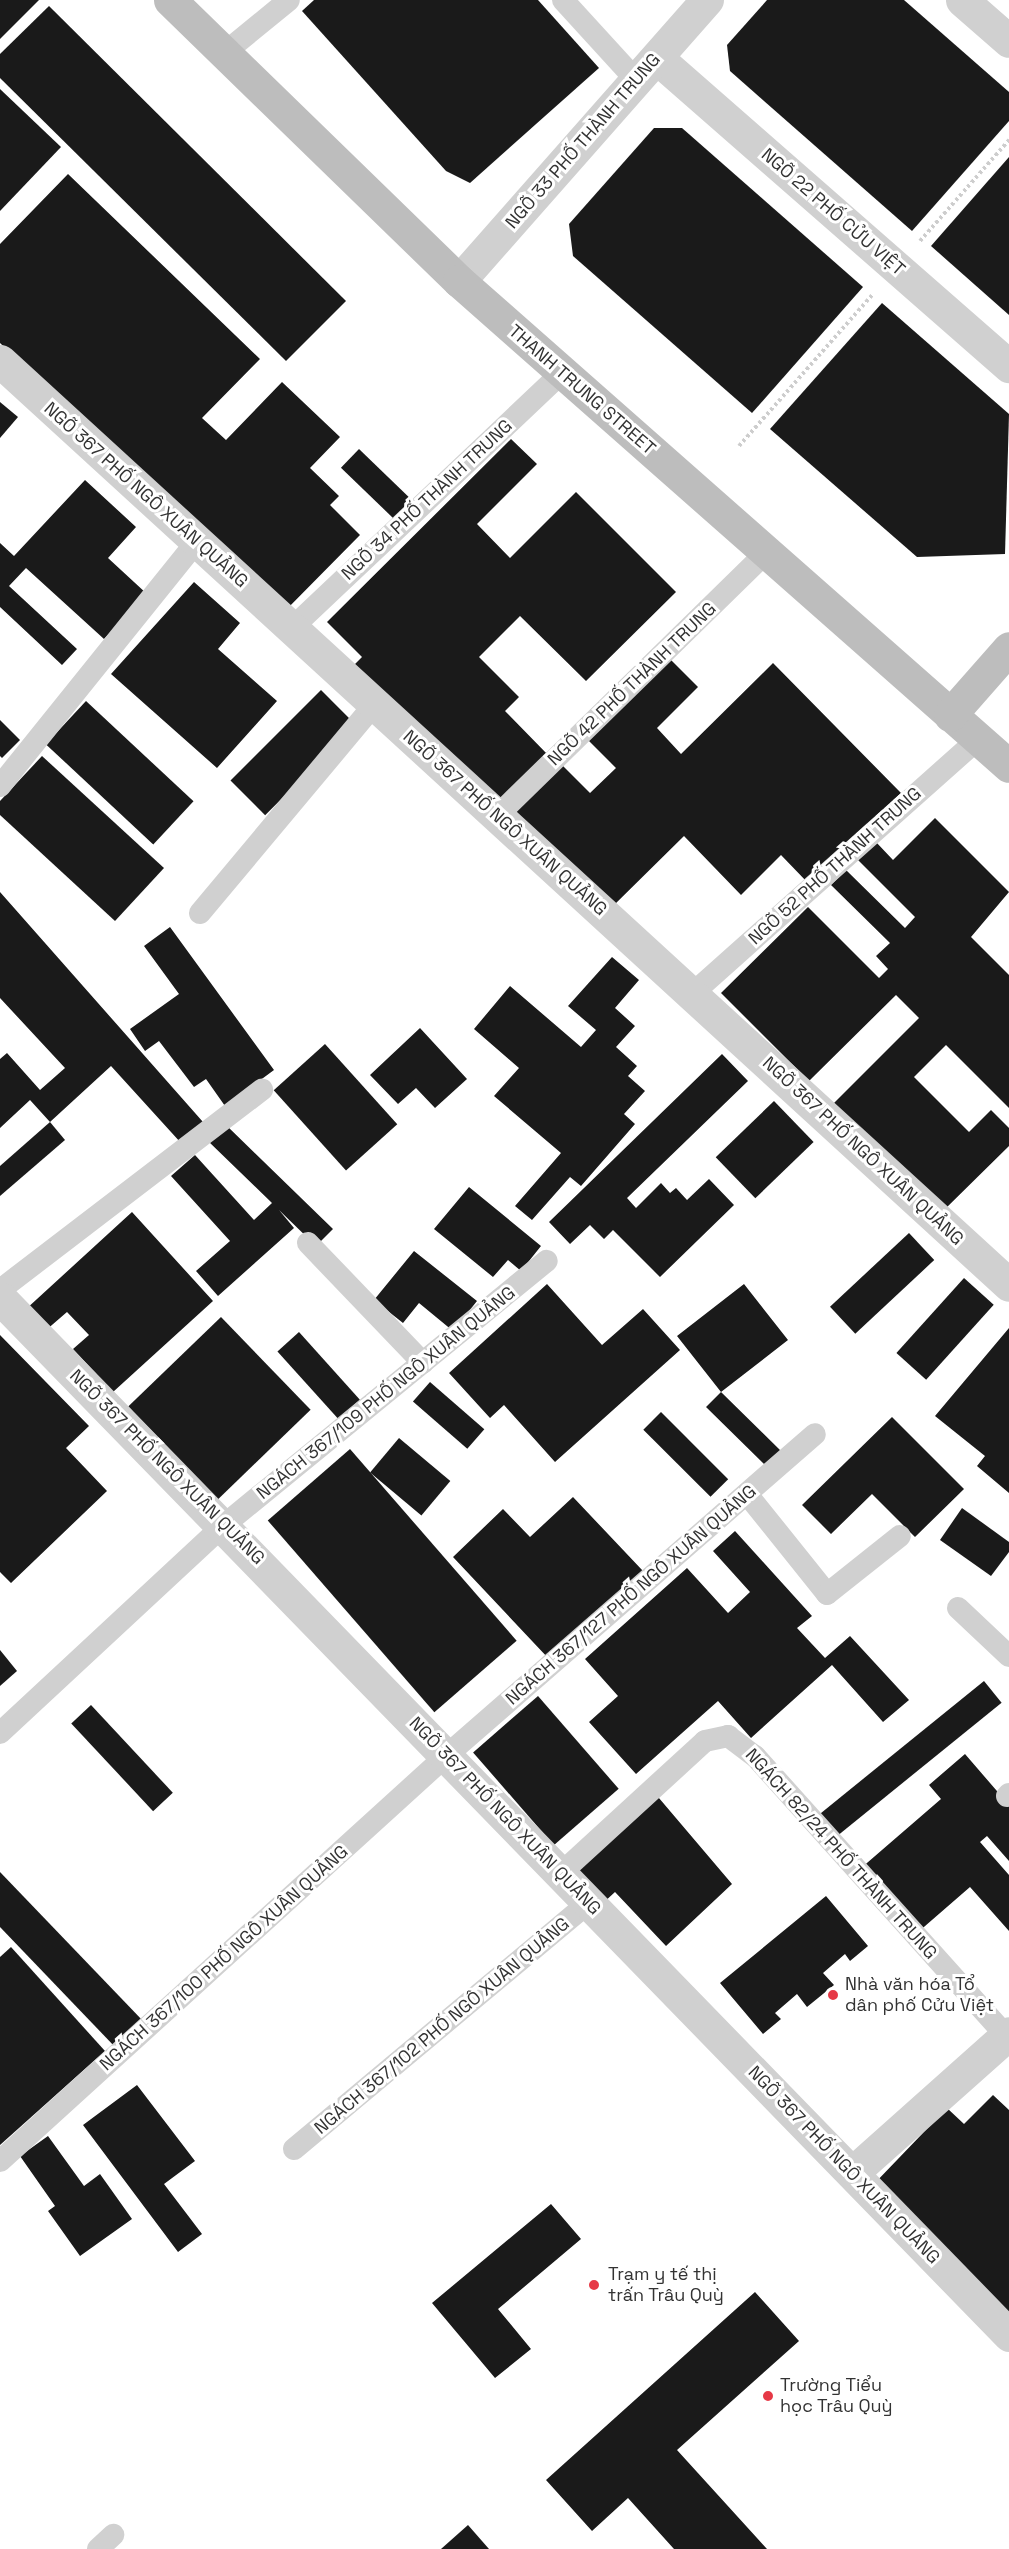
<!DOCTYPE html>
<meta charset="utf-8">
<style>
body{margin:0}
#map{position:relative;width:1009px;height:2549px;overflow:hidden;background:#fff;font-family:"Space Grotesk",sans-serif}
div>[style]{position:absolute}
.building>*{inset:0;background:#1a1a1a;transform-origin:0 0}
.path>*{height:4px;margin-top:-2px;transform-origin:0;background:repeating-linear-gradient(90deg,#cdcdcd 0 3px,transparent 0 6px)}
.lane>*{height:22px;margin:-11px;padding:0 11px;transform-origin:11px;border-radius:11px;background:#d0d0d0}
.street>*{height:33px;margin:-16.5px;padding:0 16.5px;transform-origin:16.5px;border-radius:16.5px;background:#d0d0d0}
.secondary>*{height:33px;margin:-16.5px;padding:0 16.5px;transform-origin:16.5px;border-radius:16.5px;background:#bdbdbd}
.dots>*{width:16px;height:16px;translate:-50% -50%;box-sizing:border-box;border:3px solid #fff;border-radius:50%}
span{translate:-50% -50%;white-space:nowrap;text-align:center;line-height:1.15;-webkit-text-stroke:6px #fff;paint-order:stroke}
.street-label{font-size:18px;color:#333}
.poi-label{font-size:18px;color:#333}
.left{translate:0 -50%;text-align:left}
</style>
<div id="map">
<div class="building">
<i style="clip-path:polygon(0 0,39px 0,0 39px)"></i>
<i style="clip-path:polygon(314px 0,538px 0,599px 68px,470px 183px,446px 171px,302px 11px)"></i>
<i style="clip-path:polygon(767px 0,904px 0,1009px 92px,1009px 121px,912px 231px,730px 71px,727px 45px)"></i>
<i style="clip-path:polygon(49px 6px,346px 301px,286px 361px,0 78px,0 54px)"></i>
<i style="clip-path:polygon(0 89px,61px 147px,0 211px)"></i>
<i style="clip-path:polygon(654px 128px,682px 128px,863px 287px,752px 413px,573px 256px,569px 224px)"></i>
<i style="clip-path:polygon(1009px 157px,1009px 315px,931px 246px)"></i>
<i style="clip-path:polygon(68px 174px,260px 359px,202px 418px,226px 440px,282px 382px,340px 437px,310px 468px,339px 496px,330px 505px,360px 535px,281px 615px,0 343px,0 244px)"></i>
<i style="clip-path:polygon(882px 303px,1009px 414px,1005px 554px,917px 557px,770px 429px)"></i>
<i style="clip-path:polygon(0 402px,18px 417px,0 438px)"></i>
<i style="clip-path:polygon(511px 439px,537px 464px,477px 524px,510px 558px,576px 492px,676px 592px,586px 681px,520px 616px,479px 657px,519px 697px,505px 711px,549px 756px,496px 809px,353px 666px,362px 657px,327px 622px)"></i>
<i style="left:359px;top:449px;width:81px;height:26px;rotate:44deg"></i>
<i style="clip-path:polygon(85px 480px,136px 527px,108px 558px,147px 594px,104px 639px,26px 568px,9px 586px,77px 649px,62px 665px,0 607px,0 543px,14px 556px)"></i>
<i style="clip-path:polygon(194px 582px,240px 623px,218px 649px,277px 701px,217px 768px,111px 674px)"></i>
<i style="clip-path:polygon(668px 657px,698px 687px,657px 728px,681px 754px,773px 663px,901px 793px,808px 883px,781px 855px,741px 895px,684px 836px,611px 908px,512px 808px,559px 762px,590px 793px,616px 768px,585px 737px)"></i>
<i style="left:321px;top:690px;width:49px;height:128px;rotate:45deg"></i>
<i style="left:86px;top:701px;width:147px;height:59px;rotate:43deg"></i>
<i style="clip-path:polygon(0 720px,20px 740px,2px 758px,0 756px)"></i>
<i style="clip-path:polygon(42px 756px,164px 868px,115px 921px,0 815px,0 801px)"></i>
<i style="clip-path:polygon(935px 818px,1009px 892px,971px 937px,1009px 975px,1009px 1108px,946px 1045px,914px 1077px,969px 1132px,991px 1110px,1009px 1128px,1009px 1146px,942px 1212px,833px 1104px,919px 1018px,896px 995px,809px 1081px,721px 993px,808px 907px,879px 978px,888px 969px,876px 956px,890px 943px,831px 885px,846px 870px,905px 928px,915px 917px,858px 860px,876px 842px,893px 860px)"></i>
<i style="clip-path:polygon(0 892px,203px 1122px,181px 1143px,111px 1066px,50px 1122px,30px 1100px,0 1128px,0 1059px,7px 1053px,40px 1090px,65px 1068px,0 998px)"></i>
<i style="clip-path:polygon(170px 927px,274px 1070px,225px 1106px,206px 1079px,194px 1087px,159px 1041px,145px 1051px,130px 1029px,179px 994px,144px 946px)"></i>
<i style="clip-path:polygon(612px 957px,639px 980px,615px 1008px,635px 1026px,616px 1047px,637px 1066px,628px 1076px,645px 1091px,624px 1114px,635px 1124px,581px 1186px,570px 1177px,532px 1220px,515px 1206px,561px 1153px,494px 1096px,519px 1068px,474px 1029px,510px 986px,581px 1047px,596px 1030px,568px 1006px)"></i>
<i style="clip-path:polygon(420px 1028px,467px 1079px,435px 1108px,416px 1088px,398px 1104px,370px 1075px)"></i>
<i style="left:325px;top:1044px;width:108px;height:69px;rotate:48deg"></i>
<i style="clip-path:polygon(722px 1054px,748px 1081px,627px 1198px,636px 1208px,661px 1183px,670px 1193px,676px 1188px,687px 1200px,709px 1179px,734px 1205px,660px 1277px,613px 1230px,604px 1239px,590px 1225px,570px 1244px,549px 1222px)"></i>
<i style="left:774px;top:1101px;width:57px;height:81px;rotate:46deg"></i>
<i style="clip-path:polygon(50px 1122px,65px 1140px,0 1196px,0 1166px)"></i>
<i style="clip-path:polygon(225px 1124px,333px 1229px,316px 1246px,279px 1210px,294px 1228px,218px 1296px,196px 1271px,230px 1241px,171px 1176px,195px 1155px,254px 1220px,272px 1203px,208px 1141px)"></i>
<i style="clip-path:polygon(469px 1187px,541px 1246px,521px 1271px,508px 1260px,493px 1277px,434px 1229px)"></i>
<i style="clip-path:polygon(132px 1212px,213px 1301px,113px 1392px,73px 1349px,89px 1335px,67px 1312px,45px 1331px,25px 1310px)"></i>
<i style="left:909px;top:1233px;width:37px;height:108px;rotate:47deg"></i>
<i style="clip-path:polygon(414px 1251px,477px 1301px,453px 1331px,419px 1303px,403px 1323px,374px 1300px)"></i>
<i style="left:964px;top:1278px;width:40px;height:101px;rotate:42deg"></i>
<i style="clip-path:polygon(547px 1284px,602px 1345px,643px 1309px,680px 1350px,555px 1462px,504px 1405px,490px 1418px,449px 1373px)"></i>
<i style="clip-path:polygon(744px 1284px,788px 1340px,721px 1392px,781px 1451px,766px 1466px,706px 1407px,721px 1392px,677px 1336px)"></i>
<i style="left:221px;top:1317px;width:129px;height:129px;rotate:46deg"></i>
<i style="clip-path:polygon(1009px 1328px,1009px 1493px,977px 1466px,985px 1456px,935px 1416px)"></i>
<i style="left:299px;top:1332px;width:91px;height:29px;rotate:48deg"></i>
<i style="clip-path:polygon(0 1335px,89px 1426px,66px 1448px,107px 1491px,11px 1583px,0 1572px)"></i>
<i style="left:430px;top:1382px;width:72px;height:26px;rotate:41deg"></i>
<i style="left:661px;top:1412px;width:95px;height:25px;rotate:45deg"></i>
<i style="clip-path:polygon(892px 1417px,964px 1489px,915px 1537px,872px 1494px,831px 1534px,802px 1505px)"></i>
<i style="left:399px;top:1438px;width:67px;height:45px;rotate:40deg"></i>
<i style="left:350px;top:1449px;width:254px;height:109px;rotate:49deg"></i>
<i style="clip-path:polygon(573px 1497px,643px 1571px,549px 1659px,453px 1557px,503px 1509px,530px 1537px)"></i>
<i style="clip-path:polygon(962px 1508px,1009px 1542px,1009px 1552px,991px 1576px,940px 1540px)"></i>
<i style="clip-path:polygon(735px 1531px,812px 1616px,797px 1628px,825px 1658px,850px 1636px,909px 1700px,883px 1722px,832px 1665px,751px 1738px,718px 1701px,636px 1774px,589px 1722px,618px 1696px,585px 1659px,687px 1568px,728px 1613px,750px 1592px,713px 1551px)"></i>
<i style="clip-path:polygon(0 1650px,17px 1671px,0 1686px)"></i>
<i style="left:984px;top:1681px;width:28px;height:214px;rotate:51deg"></i>
<i style="left:538px;top:1696px;width:123px;height:86px;rotate:49deg"></i>
<i style="left:91px;top:1705px;width:120px;height:27px;rotate:47deg"></i>
<i style="clip-path:polygon(965px 1754px,1009px 1805px,1009px 1861px,987px 1836px,980px 1842px,1009px 1875px,1009px 1931px,970px 1887px,917px 1933px,860px 1869px,941px 1799px,929px 1785px)"></i>
<i style="clip-path:polygon(653px 1791px,732px 1884px,666px 1946px,615px 1892px,602px 1904px,570px 1869px)"></i>
<i style="clip-path:polygon(0 1872px,144px 2022px,116px 2048px,0 1927px)"></i>
<i style="clip-path:polygon(826px 1896px,868px 1946px,850px 1961px,845px 1954px,823px 1973px,834px 1985px,807px 2007px,797px 1994px,775px 2013px,781px 2019px,763px 2034px,720px 1983px)"></i>
<i style="clip-path:polygon(11px 1947px,105px 2051px,0 2145px,0 1957px)"></i>
<i style="clip-path:polygon(137px 2085px,195px 2161px,164px 2184px,202px 2234px,178px 2252px,83px 2125px)"></i>
<i style="clip-path:polygon(993px 2095px,1009px 2110px,1009px 2317px,872px 2186px,947px 2108px,964px 2124px)"></i>
<i style="clip-path:polygon(48px 2136px,84px 2186px,100px 2174px,132px 2219px,80px 2256px,48px 2211px,55px 2206px,20px 2156px)"></i>
<i style="clip-path:polygon(551px 2204px,581px 2239px,498px 2309px,531px 2349px,495px 2378px,432px 2303px)"></i>
<i style="clip-path:polygon(755px 2292px,799px 2341px,677px 2450px,767px 2549px,674px 2549px,628px 2498px,592px 2531px,546px 2480px)"></i>
<i style="clip-path:polygon(468px 2525px,489px 2549px,441px 2549px)"></i>
</div>
<div class="path">
<i style="left:920px;top:241px;width:135px;rotate:-48.6deg"></i>
<i style="left:739px;top:446px;width:201px;rotate:-48.6deg"></i>
</div>
<div class="lane">
<i style="left:563px;top:0;width:110px;rotate:47.6deg"></i>
<i style="left:223px;top:54px;width:85px;rotate:-39.3deg"></i>
<i style="left:292px;top:628px;width:371px;rotate:-43.4deg"></i>
<i style="left:0;top:786px;width:314px;rotate:-51.2deg"></i>
<i style="left:497px;top:816px;width:378px;rotate:-44.4deg"></i>
<i style="left:200px;top:913px;width:273px;rotate:-50.1deg"></i>
<i style="left:692px;top:994px;width:383px;rotate:-41.7deg"></i>
<i style="left:308px;top:1243px;width:166px;rotate:46.2deg"></i>
<i style="left:0;top:1290px;width:330px;rotate:-37.4deg"></i>
<i style="left:747px;top:1494px;width:128px;rotate:51.3deg"></i>
<i style="left:827px;top:1594px;width:93px;rotate:-38.5deg"></i>
<i style="left:958px;top:1608px;width:70px;rotate:43.3deg"></i>
<i style="left:0;top:1733px;width:306px;rotate:-42.9deg"></i>
<i style="left:224px;top:1525px;width:417px;rotate:-39.3deg"></i>
<i style="left:1007px;top:1796px;width:3px;rotate:-45deg"></i>
<i style="left:561px;top:1873px;width:195px;rotate:-42.5deg"></i>
<i style="left:705px;top:1741px;width:24px;rotate:-12deg"></i>
<i style="left:728px;top:1736px;width:34px;rotate:37deg"></i>
<i style="left:755px;top:1756px;width:376px;rotate:48.1deg"></i>
<i style="left:294px;top:2149px;width:385px;rotate:-39.9deg"></i>
<i style="left:0;top:2161px;width:604px;rotate:-42.25deg"></i>
<i style="left:447px;top:1755px;width:488px;rotate:-41.1deg"></i>
<i style="left:98px;top:2549px;width:21px;rotate:-43deg"></i>
</div>
<div class="street">
<i style="left:962px;top:0;width:62px;rotate:41.1deg"></i>
<i style="left:657px;top:58px;width:468px;rotate:41.2deg"></i>
<i style="left:459px;top:281px;width:375px;rotate:-48.6deg"></i>
<i style="left:0;top:361px;width:1368px;rotate:42.48deg"></i>
<i style="left:0;top:1298px;width:1447px;rotate:45.78deg"></i>
<i style="left:852px;top:2173px;width:210px;rotate:-41.7deg"></i>
</div>
<div class="secondary">
<i style="left:170px;top:0;width:403px;rotate:44.2deg"></i>
<i style="left:459px;top:281px;width:733px;rotate:41.41deg"></i>
<i style="left:950px;top:715px;width:89px;rotate:-48.6deg"></i>
</div>
<div class="dots">
<i style="left:833px;top:1995px;background:#e63946"></i>
<i style="left:594px;top:2285px;background:#e63946"></i>
<i style="left:768px;top:2396px;background:#e63946"></i>
</div>
<div class="street-label">
<span style="left:583px;top:141px;rotate:-49deg">NGÕ 33 PHỐ THÀNH TRUNG</span>
<span style="left:833px;top:212px;rotate:41deg">NGÕ 22 PHỐ CỬU VIỆT</span>
<span style="left:582px;top:390px;rotate:41deg">THANH TRUNG STREET</span>
<span style="left:146px;top:495px;rotate:42deg">NGÕ 367 PHỐ NGÔ XUÂN QUẢNG</span>
<span style="left:427px;top:500px;rotate:-43deg">NGÕ 34 PHỐ THÀNH TRUNG</span>
<span style="left:632px;top:684px;rotate:-44deg">NGÕ 42 PHỐ THÀNH TRUNG</span>
<span style="left:505px;top:823px;rotate:42deg">NGÕ 367 PHỐ NGÔ XUÂN QUẢNG</span>
<span style="left:835px;top:866px;rotate:-42deg">NGÕ 52 PHỐ THÀNH TRUNG</span>
<span style="left:863px;top:1151px;rotate:43deg">NGÕ 367 PHỐ NGÔ XUÂN QUẢNG</span>
<span style="left:386px;top:1393px;rotate:-39deg">NGÁCH 367/109 PHỐ NGÔ XUÂN QUẢNG</span>
<span style="left:167px;top:1467px;rotate:45deg">NGÕ 367 PHỐ NGÔ XUÂN QUẢNG</span>
<span style="left:631px;top:1595px;rotate:-41deg">NGÁCH 367/127 PHỐ NGÔ XUÂN QUẢNG</span>
<span style="left:505px;top:1816px;rotate:46deg">NGÕ 367 PHỐ NGÔ XUÂN QUẢNG</span>
<span style="left:841px;top:1854px;rotate:48deg">NGÁCH 82/24 PHỐ THÀNH TRUNG</span>
<span style="left:224px;top:1958px;rotate:-42deg">NGÁCH 367/100 PHỐ NGÔ XUÂN QUẢNG</span>
<span style="left:442px;top:2026px;rotate:-40deg">NGÁCH 367/102 PHỐ NGÔ XUÂN QUẢNG</span>
<span style="left:844px;top:2165px;rotate:46deg">NGÕ 367 PHỐ NGÔ XUÂN QUẢNG</span>
</div>
<div class="poi-label">
<span class="left" style="left:845px;top:1995px">Nhà văn hóa Tổ<br>dân phố Cửu Việt</span>
<span class="left" style="left:608px;top:2285px">Trạm y tế thị<br>trấn Trâu Quỳ</span>
<span class="left" style="left:780px;top:2396px">Trường Tiểu<br>học Trâu Quỳ</span>
</div>
</div>
